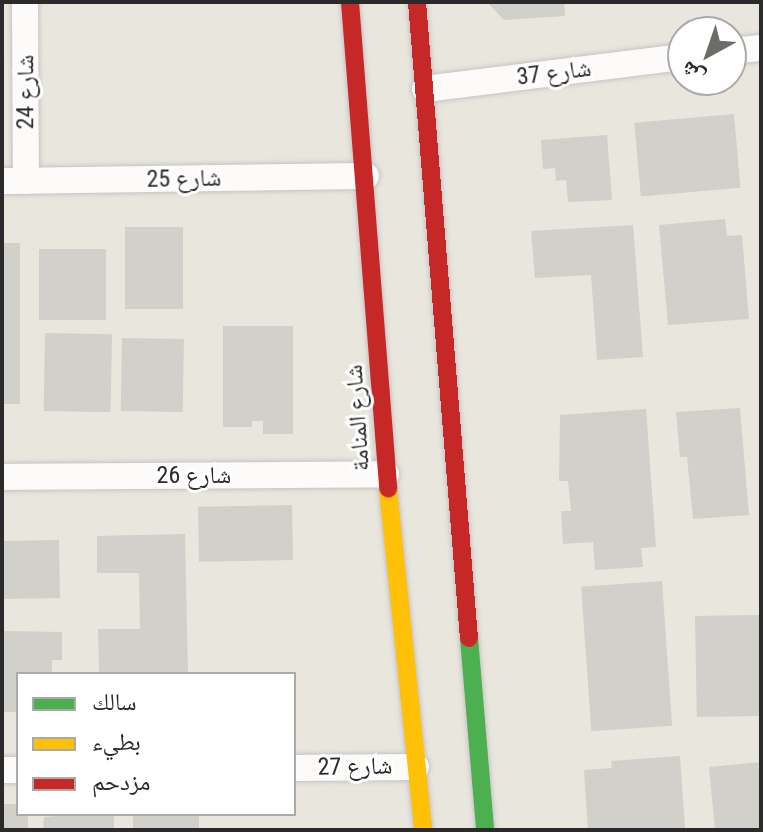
<!DOCTYPE html>
<meta charset="utf-8">
<style>
body{margin:0}
#map{position:relative;width:763px;height:832px;overflow:hidden;background:#e9e6de;font-family:"Roboto Condensed","Noto Naskh Arabic",sans-serif}
div>[style]{position:absolute}
.building>*{inset:0;background:#d1d0ca;transform-origin:0 0}
.roads{filter:drop-shadow(0 0 2px #c6c4c4) drop-shadow(0 0 2px #c6c4c4)}
.street>*{height:26px;margin:-13px;padding:0 13px;transform-origin:13px;border-radius:13px;background:#fcfbfa}
.fast>*{height:18px;margin:-9px;padding:0 9px;transform-origin:9px;border-radius:9px;background:#4caf50}
.slow>*{height:18px;margin:-9px;padding:0 9px;transform-origin:9px;border-radius:9px;background:#ffc107}
.jam>*{height:18px;margin:-9px;padding:0 9px;transform-origin:9px;border-radius:9px;background:#c62828}
span{translate:-50% -50%;white-space:nowrap;text-align:center;line-height:1.15;-webkit-text-stroke:6px #fff;paint-order:stroke}
.street-label{font-size:24px;color:#2a2a2a}
.frame{position:absolute;inset:0;border:4px solid #2a2a2a;pointer-events:none}
.legend{position:absolute;left:16px;top:672px;width:280px;height:144px;box-sizing:border-box;background:#fff;border:2px solid #aaa;margin:0;padding:10px 14px;list-style:none;font-size:24px;color:#2a2a2a}
.legend li{display:flex;align-items:center;gap:16px;height:40px}
.legend b{width:40px;border:2px solid #aaa}
.north{position:absolute;left:667px;top:16px;width:80px;height:80px;box-sizing:border-box;background:#fff;border:2px solid #aaa;border-radius:50%;rotate:220deg;font-size:22px;font-weight:700;line-height:32px;text-align:center;color:#2a2a2a}
.north::after{content:'';display:block;margin:auto;width:28px;height:36px;background:#6d6c69;clip-path:polygon(50% 0,100% 100%,50% 72%,0 100%)}
</style>
<div id="map">
<div class="building">
<i style="clip-path:polygon(487px 2px,564px 2px,565px 16px,504px 20px)"></i>
<i style="left:734px;top:114px;width:74px;height:100px;rotate:85deg"></i>
<i style="clip-path:polygon(607px 135px,612px 200px,568px 202px,566px 180px,556px 181px,555px 168px,543px 169px,541px 140px)"></i>
<i style="clip-path:polygon(725px 219px,727px 236px,742px 235px,749px 319px,668px 325px,659px 225px)"></i>
<i style="clip-path:polygon(633px 225px,643px 357px,597px 360px,591px 275px,535px 278px,531px 231px)"></i>
<i style="left:125px;top:227px;width:58px;height:82px"></i>
<i style="left:2px;top:243px;width:18px;height:161px"></i>
<i style="left:39px;top:249px;width:67px;height:71px"></i>
<i style="clip-path:polygon(223px 326px,293px 326px,293px 434px,263px 434px,263px 421px,252px 421px,252px 427px,223px 427px)"></i>
<i style="left:45px;top:333px;width:67px;height:78px;rotate:1deg"></i>
<i style="left:122px;top:338px;width:62px;height:73px;rotate:1deg"></i>
<i style="clip-path:polygon(740px 408px,749px 515px,693px 519px,687px 457px,680px 457px,676px 412px)"></i>
<i style="clip-path:polygon(646px 409px,656px 547px,641px 548px,643px 567px,595px 570px,593px 542px,563px 544px,561px 511px,571px 511px,568px 481px,559px 481px,560px 415px)"></i>
<i style="left:292px;top:505px;width:55px;height:94px;rotate:89deg"></i>
<i style="clip-path:polygon(185px 534px,188px 674px,99px 674px,98px 629px,140px 629px,139px 573px,97px 573px,97px 536px)"></i>
<i style="left:59px;top:540px;width:58px;height:57px;rotate:89deg"></i>
<i style="left:662px;top:581px;width:145px;height:81px;rotate:86deg"></i>
<i style="left:759px;top:615px;width:101px;height:64px;rotate:89deg"></i>
<i style="clip-path:polygon(2px 631px,62px 632px,62px 660px,52px 660px,52px 674px,18px 674px,18px 712px,2px 712px)"></i>
<i style="clip-path:polygon(680px 756px,685px 828px,588px 830px,584px 770px,612px 768px,611px 761px)"></i>
<i style="clip-path:polygon(761px 762px,761px 830px,715px 830px,709px 767px)"></i>
<i style="clip-path:polygon(2px 804px,18px 804px,18px 814px,28px 814px,28px 830px,2px 830px)"></i>
<i style="clip-path:polygon(85px 814px,114px 814px,114px 830px,43px 830px,44px 817px)"></i>
<i style="left:133px;top:814px;width:66px;height:16px"></i>
</div>
<div class="roads">
<div class="street">
<i style="left:25px;top:2px;width:179px;rotate:89.7deg"></i>
<i style="left:731px;top:51px;width:30px;rotate:-6deg"></i>
<i style="left:425px;top:89px;width:260px;rotate:-7.1deg"></i>
<i style="left:2px;top:181px;width:364px;rotate:-0.8deg"></i>
<i style="left:2px;top:477px;width:384px;rotate:-0.4deg"></i>
<i style="left:294px;top:768px;width:122px;rotate:-0.5deg"></i>
<i style="left:2px;top:770px;width:16px"></i>
</div>
<div class="fast">
<i style="left:469px;top:638px;width:193px;rotate:85.2deg"></i>
</div>
<div class="slow">
<i style="left:388px;top:489px;width:343px;rotate:84.1deg"></i>
</div>
<div class="jam">
<i style="left:350px;top:2px;width:488px;rotate:85.5deg"></i>
<i style="left:417px;top:2px;width:638px;rotate:85.33deg"></i>
</div>
</div>
<div class="street-label">
<span style="left:554px;top:73px;rotate:-7deg">شارع 37</span>
<span style="left:26px;top:92px;rotate:-90deg">شارع 24</span>
<span style="left:184px;top:179px;rotate:-1deg">شارع 25</span>
<span style="left:358px;top:418px;rotate:-94deg">شارع المنامة</span>
<span style="left:194px;top:476px">شارع 26</span>
<span style="left:355px;top:767px;rotate:-1deg">شارع 27</span>
</div>
<div class="frame"></div>
<ul class="legend">
<li><b style="height:10px;background:#4caf50"></b>سالك</li>
<li><b style="height:10px;background:#ffc107"></b>بطيء</li>
<li><b style="height:10px;background:#c62828"></b>مزدحم</li>
</ul>
<div class="north">ش</div>
</div>
